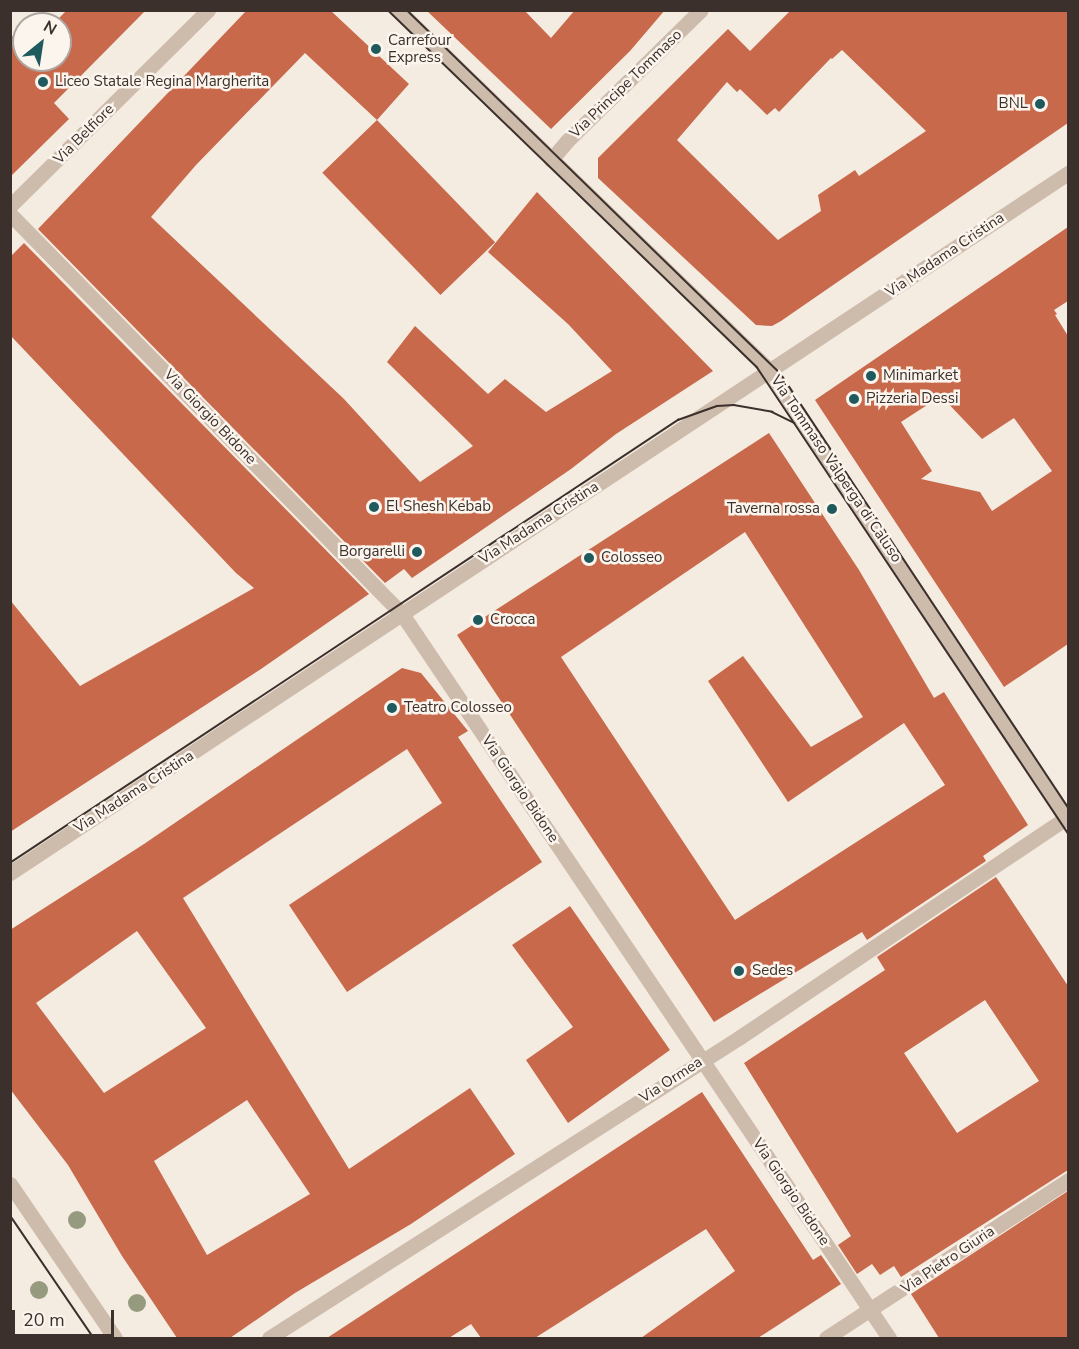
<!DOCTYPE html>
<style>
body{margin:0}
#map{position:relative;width:1079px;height:1349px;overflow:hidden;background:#f4ebe1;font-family:"Nunito Sans",sans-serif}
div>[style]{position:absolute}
.building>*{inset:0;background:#c8694b;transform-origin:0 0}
.minor>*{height:15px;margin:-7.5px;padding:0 7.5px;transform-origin:7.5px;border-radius:7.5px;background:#cdbbac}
.tertiary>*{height:15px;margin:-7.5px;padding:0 7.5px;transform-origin:7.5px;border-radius:7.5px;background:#cdbbac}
.tram>*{height:1.5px;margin:-0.75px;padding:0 0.75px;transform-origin:0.75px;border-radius:0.75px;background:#3b302b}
.trees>*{width:18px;height:18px;margin:-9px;border-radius:50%;background:#969b7f}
.dots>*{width:16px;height:16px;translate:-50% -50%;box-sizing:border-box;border:3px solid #fbf5ee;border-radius:50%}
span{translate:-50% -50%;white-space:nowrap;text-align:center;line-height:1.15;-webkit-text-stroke:5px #fbf5ee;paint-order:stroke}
.poi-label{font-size:15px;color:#3b302b}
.left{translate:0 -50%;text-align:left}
.right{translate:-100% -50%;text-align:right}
.street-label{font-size:15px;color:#3b302b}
.frame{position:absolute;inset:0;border:12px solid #3b302b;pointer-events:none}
.north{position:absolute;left:12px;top:12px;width:60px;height:60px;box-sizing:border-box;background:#fbf5ee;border:2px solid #aea6a0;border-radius:50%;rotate:30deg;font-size:16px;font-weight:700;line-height:24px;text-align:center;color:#3b302b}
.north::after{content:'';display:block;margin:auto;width:21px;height:27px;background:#1f5a5e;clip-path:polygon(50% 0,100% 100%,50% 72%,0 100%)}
.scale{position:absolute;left:12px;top:1310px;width:102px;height:27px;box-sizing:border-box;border:3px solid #3b302b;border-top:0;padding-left:8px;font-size:18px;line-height:21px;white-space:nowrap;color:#3b302b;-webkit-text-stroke:4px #fbf5ee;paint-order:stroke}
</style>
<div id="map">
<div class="building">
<i style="clip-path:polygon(67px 10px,146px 10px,54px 103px,69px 119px,10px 177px,10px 34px,24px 47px,24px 60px,60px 60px,60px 24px,53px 24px)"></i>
<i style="clip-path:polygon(247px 10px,330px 10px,409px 84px,377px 120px,305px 53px,196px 165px,151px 217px,344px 399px,420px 482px,473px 446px,387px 362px,415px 326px,488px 394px,505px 379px,546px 412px,612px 371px,568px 324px,488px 252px,537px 192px,713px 371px,616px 434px,571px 469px,412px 578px,404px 569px,385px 583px,38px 229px)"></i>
<i style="clip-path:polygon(426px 10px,524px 10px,551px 38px,575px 10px,665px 10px,630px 51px,551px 129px)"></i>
<i style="clip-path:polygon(evenodd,791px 10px,1068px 10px,1068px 123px,781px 321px,772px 326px,756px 325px,598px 178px,598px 158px,728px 29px,750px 51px,791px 10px,842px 50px,926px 131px,859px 176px,855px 170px,818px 195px,821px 211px,778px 240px,677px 140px,727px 82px,737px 92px,740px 89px,767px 115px,775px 108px,779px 112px,831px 58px,832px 59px,842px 50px)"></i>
<i style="left:377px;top:120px;width:170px;height:76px;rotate:46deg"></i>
<i style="clip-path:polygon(evenodd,1068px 227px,1068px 301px,1054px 310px,1057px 314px,1055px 315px,1068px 336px,1068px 644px,1004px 687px,815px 400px,1068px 227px,941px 396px,982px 439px,1014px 418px,1052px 471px,992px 511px,980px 492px,921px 479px,932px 471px,901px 422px,941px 396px)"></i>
<i style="clip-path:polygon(24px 243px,369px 594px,261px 669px,10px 832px,10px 600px,80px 686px,254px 588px,236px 573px,10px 335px,10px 257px)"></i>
<i style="clip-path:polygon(evenodd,769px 433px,859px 570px,934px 698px,944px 692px,1028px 825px,983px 856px,986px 861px,867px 940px,862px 932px,714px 1022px,457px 635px,769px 433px,745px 532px,863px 717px,811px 747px,743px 656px,708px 681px,788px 802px,904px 723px,945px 785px,735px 920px,561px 657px,745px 532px)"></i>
<i style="clip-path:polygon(evenodd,402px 668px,421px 673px,468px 731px,458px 737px,542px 862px,347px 992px,289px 905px,442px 803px,407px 749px,183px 898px,349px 1169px,470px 1088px,515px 1154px,411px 1224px,295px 1293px,230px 1338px,177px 1338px,122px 1256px,68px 1165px,10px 1089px,10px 930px,144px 844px,402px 668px,137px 931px,206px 1028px,104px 1093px,36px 1003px,137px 931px,402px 668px,247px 1100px,310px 1194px,207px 1255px,154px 1161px,247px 1100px)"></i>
<i style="clip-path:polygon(evenodd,996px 877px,1068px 986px,1068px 1170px,901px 1277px,894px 1266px,880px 1275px,872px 1264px,857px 1274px,838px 1245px,851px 1236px,744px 1063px,885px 970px,877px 957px,996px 877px,985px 1000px,1039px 1081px,957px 1133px,904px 1053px,985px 1000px)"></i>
<i style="clip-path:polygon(570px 906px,670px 1050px,568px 1123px,526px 1060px,573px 1027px,512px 945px)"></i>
<i style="clip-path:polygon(702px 1092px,813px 1260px,821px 1255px,841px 1284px,758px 1338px,641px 1338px,735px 1271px,706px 1229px,535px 1338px,481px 1338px,471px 1324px,449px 1338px,327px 1338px)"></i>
<i style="clip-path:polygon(1068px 1191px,1068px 1338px,939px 1338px,911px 1294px)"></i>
</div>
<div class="minor">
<i style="left:551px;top:160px;width:25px;rotate:-50deg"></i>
<i style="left:567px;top:141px;width:187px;rotate:-44.4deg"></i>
<i style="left:10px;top:206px;width:279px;rotate:-44.7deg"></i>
<i style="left:10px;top:214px;width:560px;rotate:45.58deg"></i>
<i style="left:402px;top:614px;width:873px;rotate:56.07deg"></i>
<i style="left:10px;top:1184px;width:186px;rotate:55.7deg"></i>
<i style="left:269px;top:1338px;width:559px;rotate:-32.58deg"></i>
<i style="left:740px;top:1037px;width:395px;rotate:-33.9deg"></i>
<i style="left:826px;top:1338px;width:289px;rotate:-33.1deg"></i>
</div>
<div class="tertiary">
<i style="left:398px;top:10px;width:518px;rotate:44.14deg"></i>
<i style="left:770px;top:371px;width:539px;rotate:56.43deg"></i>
<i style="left:10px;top:873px;width:1269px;rotate:-33.49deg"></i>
</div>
<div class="tram">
<i style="left:388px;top:10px;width:513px;rotate:44.05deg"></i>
<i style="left:757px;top:367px;width:560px;rotate:56.28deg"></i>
<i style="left:407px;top:10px;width:522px;rotate:44.22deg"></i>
<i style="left:781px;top:374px;width:519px;rotate:56.46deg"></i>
<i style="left:10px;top:863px;width:802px;rotate:-33.55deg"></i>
<i style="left:678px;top:420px;width:41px;rotate:-19.7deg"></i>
<i style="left:717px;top:406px;width:17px;rotate:-3deg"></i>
<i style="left:734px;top:405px;width:39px;rotate:10deg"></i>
<i style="left:772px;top:412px;width:25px;rotate:26deg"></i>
<i style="left:10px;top:1215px;width:149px;rotate:55.7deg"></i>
</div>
<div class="trees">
<i style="left:77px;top:1220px"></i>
<i style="left:39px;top:1290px"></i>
<i style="left:137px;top:1303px"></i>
</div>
<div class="dots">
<i style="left:376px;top:49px;background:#1f5a5e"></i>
<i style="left:43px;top:82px;background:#1f5a5e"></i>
<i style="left:1040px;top:104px;background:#1f5a5e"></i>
<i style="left:871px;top:376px;background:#1f5a5e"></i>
<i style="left:854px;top:399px;background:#1f5a5e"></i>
<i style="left:374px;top:507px;background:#1f5a5e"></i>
<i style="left:832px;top:509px;background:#1f5a5e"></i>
<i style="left:417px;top:552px;background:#1f5a5e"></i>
<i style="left:589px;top:558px;background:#1f5a5e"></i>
<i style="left:478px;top:620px;background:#1f5a5e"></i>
<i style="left:392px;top:708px;background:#1f5a5e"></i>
<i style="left:739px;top:971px;background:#1f5a5e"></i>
</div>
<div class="poi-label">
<span class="left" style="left:388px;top:49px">Carrefour<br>Express</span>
<span class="left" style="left:55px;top:82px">Liceo Statale Regina Margherita</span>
<span class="right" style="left:1028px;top:104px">BNL</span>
<span class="left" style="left:883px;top:376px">Minimarket</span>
<span class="left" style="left:866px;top:399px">Pizzeria Dessi</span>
<span class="left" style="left:386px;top:507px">El Shesh Kebab</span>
<span class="right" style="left:820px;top:509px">Taverna rossa</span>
<span class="right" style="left:405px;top:552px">Borgarelli</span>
<span class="left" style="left:601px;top:558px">Colosseo</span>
<span class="left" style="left:490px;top:620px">Crocca</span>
<span class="left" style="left:404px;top:708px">Teatro Colosseo</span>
<span class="left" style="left:752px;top:971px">Sedes</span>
</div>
<div class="street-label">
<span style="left:626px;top:84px;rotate:-44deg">Via Principe Tommaso</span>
<span style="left:84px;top:134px;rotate:-45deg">Via Belfiore</span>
<span style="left:945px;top:255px;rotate:-34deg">Via Madama Cristina</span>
<span style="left:210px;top:417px;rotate:46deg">Via Giorgio Bidone</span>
<span style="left:836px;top:469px;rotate:56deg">Via Tommaso Valperga di Caluso</span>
<span style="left:539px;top:523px;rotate:-33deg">Via Madama Cristina</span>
<span style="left:520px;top:789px;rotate:56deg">Via Giorgio Bidone</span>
<span style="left:134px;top:792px;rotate:-33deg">Via Madama Cristina</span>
<span style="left:671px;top:1080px;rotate:-33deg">Via Ormea</span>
<span style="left:791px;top:1192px;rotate:56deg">Via Giorgio Bidone</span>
<span style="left:948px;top:1260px;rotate:-34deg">Via Pietro Giuria</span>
</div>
<div class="frame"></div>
<div class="north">N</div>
<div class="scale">20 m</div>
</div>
